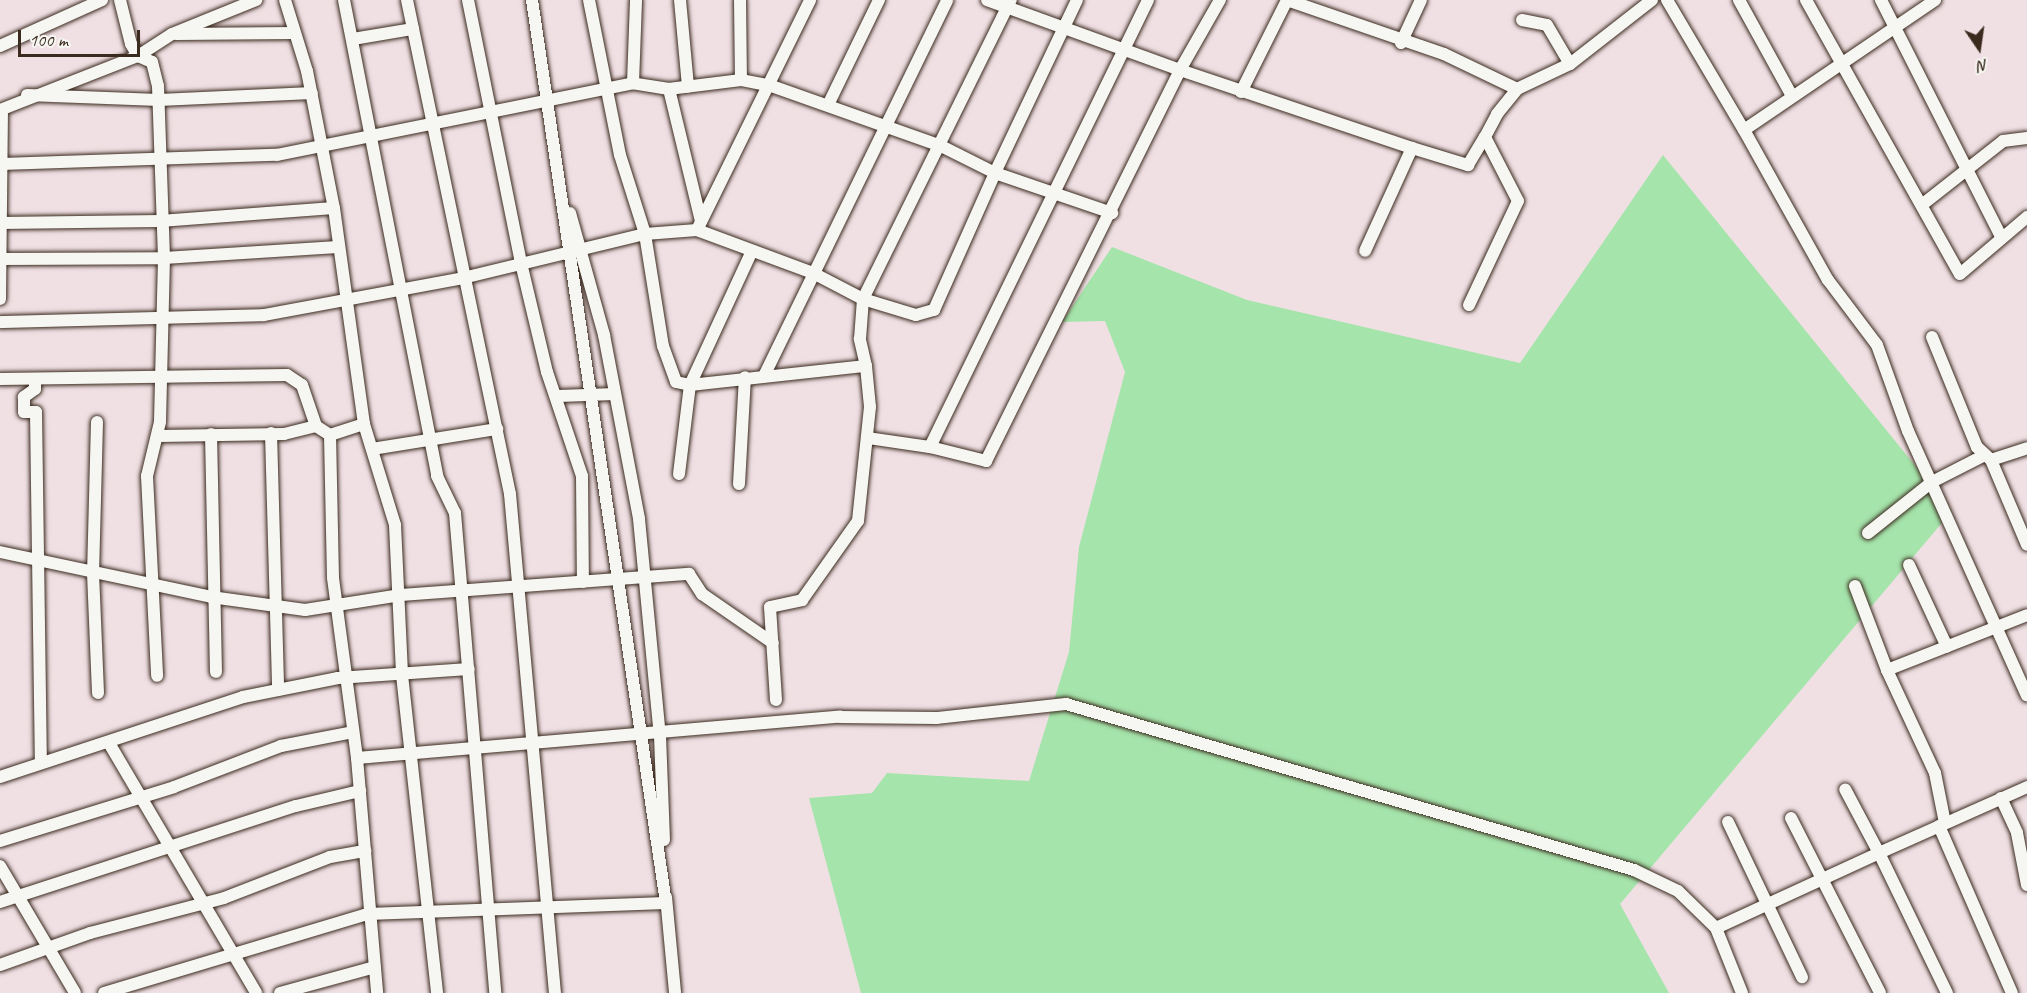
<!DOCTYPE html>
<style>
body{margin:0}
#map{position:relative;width:2027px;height:993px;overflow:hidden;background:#f0e0e4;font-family:Caveat,sans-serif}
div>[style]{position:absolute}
.green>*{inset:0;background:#a5e4ab}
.roads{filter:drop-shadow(0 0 2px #3b2a1e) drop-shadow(0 0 2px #3b2a1e)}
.minor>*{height:12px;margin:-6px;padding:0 6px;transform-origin:6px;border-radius:6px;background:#f6f6f2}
span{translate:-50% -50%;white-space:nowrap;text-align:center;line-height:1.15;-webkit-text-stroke:5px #f6f6f2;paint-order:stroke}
.north{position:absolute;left:1949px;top:18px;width:60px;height:60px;-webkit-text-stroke:4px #f6f6f2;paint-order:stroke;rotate:167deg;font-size:16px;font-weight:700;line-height:24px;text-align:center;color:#3b2a1e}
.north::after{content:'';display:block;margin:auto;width:21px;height:27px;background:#3b2a1e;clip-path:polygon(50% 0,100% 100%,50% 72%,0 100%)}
.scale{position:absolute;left:18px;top:30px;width:122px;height:27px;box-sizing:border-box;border:3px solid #3b2a1e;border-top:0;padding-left:8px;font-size:18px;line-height:21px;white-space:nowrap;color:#3b2a1e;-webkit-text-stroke:4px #f6f6f2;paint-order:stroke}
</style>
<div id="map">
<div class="green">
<i style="clip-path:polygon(1663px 155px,1952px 511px,1620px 904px,1669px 993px,861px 993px,809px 798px,872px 793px,887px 773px,1029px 781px,1069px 652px,1079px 547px,1125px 372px,1105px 321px,1062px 322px,1112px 247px,1247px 300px,1520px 363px)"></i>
</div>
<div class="roads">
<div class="minor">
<i style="left:120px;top:0;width:45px;rotate:76deg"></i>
<i style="left:131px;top:44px;width:14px;rotate:60deg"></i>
<i style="left:138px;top:56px;width:15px;rotate:23deg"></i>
<i style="left:152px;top:62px;width:25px;rotate:76deg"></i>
<i style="left:158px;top:86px;width:172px;rotate:88deg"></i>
<i style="left:164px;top:258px;width:164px;rotate:91.4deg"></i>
<i style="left:160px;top:422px;width:56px;rotate:103.5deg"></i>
<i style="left:147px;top:476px;width:200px;rotate:87.1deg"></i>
<i style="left:285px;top:0;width:74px;rotate:72.8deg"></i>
<i style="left:307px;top:71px;width:140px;rotate:78.9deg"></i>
<i style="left:334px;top:208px;width:218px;rotate:82.1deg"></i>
<i style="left:364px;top:424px;width:106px;rotate:72.9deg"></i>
<i style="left:395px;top:525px;width:150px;rotate:87.3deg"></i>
<i style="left:402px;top:675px;width:320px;rotate:83.7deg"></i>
<i style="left:344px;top:0;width:485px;rotate:78.9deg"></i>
<i style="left:437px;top:476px;width:41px;rotate:64.1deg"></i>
<i style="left:455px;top:513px;width:482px;rotate:85.2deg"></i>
<i style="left:407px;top:0;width:505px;rotate:78.22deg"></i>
<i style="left:510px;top:494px;width:501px;rotate:84.85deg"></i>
<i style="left:468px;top:0;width:268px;rotate:78.6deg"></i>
<i style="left:521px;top:263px;width:112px;rotate:76.6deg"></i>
<i style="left:547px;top:372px;width:110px;rotate:71.4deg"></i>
<i style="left:582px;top:476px;width:106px;rotate:89.5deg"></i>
<i style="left:589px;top:0;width:158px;rotate:78.7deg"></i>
<i style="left:620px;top:155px;width:83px;rotate:72.4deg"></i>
<i style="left:645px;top:234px;width:113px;rotate:80.9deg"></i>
<i style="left:663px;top:346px;width:38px;rotate:70deg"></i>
<i style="left:676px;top:382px;width:14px;rotate:12deg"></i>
<i style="left:690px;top:385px;width:177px;rotate:-6.2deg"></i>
<i style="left:866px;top:366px;width:28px;rotate:-103deg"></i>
<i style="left:860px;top:339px;width:40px;rotate:-85.7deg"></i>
<i style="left:863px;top:299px;width:334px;rotate:-63.7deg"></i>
<i style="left:680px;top:0;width:87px;rotate:84.7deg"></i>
<i style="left:740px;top:0;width:80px;rotate:89.3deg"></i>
<i style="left:987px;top:0;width:205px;rotate:19.9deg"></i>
<i style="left:1180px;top:70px;width:81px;rotate:-60.3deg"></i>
<i style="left:1077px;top:0;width:191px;rotate:115.4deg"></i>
<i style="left:995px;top:173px;width:124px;rotate:18.9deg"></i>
<i style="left:1667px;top:0;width:151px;rotate:59.4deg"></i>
<i style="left:1744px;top:130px;width:231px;rotate:-34.2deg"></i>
<i style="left:1739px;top:0;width:110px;rotate:61.1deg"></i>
<i style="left:1806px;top:0;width:314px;rotate:60.7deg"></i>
<i style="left:1960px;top:274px;width:88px;rotate:-40.4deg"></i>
<i style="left:1881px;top:0;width:266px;rotate:63.1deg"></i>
<i style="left:1522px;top:20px;width:25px;rotate:11deg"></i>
<i style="left:1547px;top:25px;width:45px;rotate:59.5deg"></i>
<i style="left:176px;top:34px;width:118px;rotate:-0.5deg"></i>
<i style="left:353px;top:39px;width:61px;rotate:-9.5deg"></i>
<i style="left:1401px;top:43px;width:47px;rotate:-65.1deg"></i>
<i style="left:0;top:46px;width:112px;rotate:-24.3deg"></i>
<i style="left:669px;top:89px;width:136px;rotate:76.4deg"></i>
<i style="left:1241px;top:92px;width:103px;rotate:-63.4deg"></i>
<i style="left:1287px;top:0;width:166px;rotate:19deg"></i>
<i style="left:1444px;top:54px;width:81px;rotate:25.6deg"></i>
<i style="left:27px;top:95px;width:132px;rotate:2.2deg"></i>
<i style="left:159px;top:100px;width:153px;rotate:-2.6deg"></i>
<i style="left:828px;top:105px;width:117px;rotate:-64.1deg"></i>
<i style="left:0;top:110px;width:148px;rotate:-21.4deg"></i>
<i style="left:138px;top:56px;width:40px;rotate:-32.9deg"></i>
<i style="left:172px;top:34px;width:91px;rotate:-22deg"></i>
<i style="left:1744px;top:130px;width:172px;rotate:60.8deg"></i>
<i style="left:1828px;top:280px;width:81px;rotate:53deg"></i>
<i style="left:1877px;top:345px;width:91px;rotate:70.2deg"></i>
<i style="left:1908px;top:431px;width:290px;rotate:65.8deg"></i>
<i style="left:1412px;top:148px;width:59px;rotate:16.9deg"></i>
<i style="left:1468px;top:165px;width:33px;rotate:-59deg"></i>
<i style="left:0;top:164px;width:277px;rotate:-1.9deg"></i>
<i style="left:277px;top:155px;width:363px;rotate:-11.4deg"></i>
<i style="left:1923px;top:204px;width:102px;rotate:-38.2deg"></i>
<i style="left:2003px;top:141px;width:24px;rotate:-7deg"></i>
<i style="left:570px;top:213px;width:127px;rotate:74.4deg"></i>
<i style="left:604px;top:335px;width:187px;rotate:79.2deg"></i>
<i style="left:639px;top:519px;width:218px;rotate:84.5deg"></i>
<i style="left:660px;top:736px;width:104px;rotate:87.8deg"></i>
<i style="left:0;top:223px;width:160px;rotate:-0.7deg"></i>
<i style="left:160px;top:221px;width:174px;rotate:-4.3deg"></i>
<i style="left:697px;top:230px;width:256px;rotate:-63.8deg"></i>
<i style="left:0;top:259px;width:164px;rotate:-0.3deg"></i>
<i style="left:164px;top:258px;width:174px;rotate:-3.6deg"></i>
<i style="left:0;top:299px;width:189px;rotate:-89.4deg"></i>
<i style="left:1469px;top:305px;width:115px;rotate:-64.8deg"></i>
<i style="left:1518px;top:201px;width:72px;rotate:-117.3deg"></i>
<i style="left:1485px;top:137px;width:26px;rotate:-62deg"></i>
<i style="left:1497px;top:114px;width:32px;rotate:-51deg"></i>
<i style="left:1517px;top:89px;width:59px;rotate:-25.3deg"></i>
<i style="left:1570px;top:64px;width:104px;rotate:-38deg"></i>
<i style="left:0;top:322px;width:264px;rotate:-1.5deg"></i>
<i style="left:264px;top:315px;width:202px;rotate:-10.5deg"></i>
<i style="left:463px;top:278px;width:187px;rotate:-13.6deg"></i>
<i style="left:645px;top:234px;width:52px;rotate:-4.4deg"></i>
<i style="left:697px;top:230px;width:124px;rotate:20.3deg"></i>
<i style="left:813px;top:273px;width:56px;rotate:27.5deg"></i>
<i style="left:863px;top:299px;width:55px;rotate:16.8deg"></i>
<i style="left:916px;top:315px;width:19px;rotate:-16deg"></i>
<i style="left:934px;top:310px;width:150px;rotate:-66deg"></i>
<i style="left:995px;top:173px;width:60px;rotate:-153.4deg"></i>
<i style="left:941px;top:146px;width:179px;rotate:-160.5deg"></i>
<i style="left:772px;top:86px;width:32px;rotate:-169deg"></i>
<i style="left:741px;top:80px;width:73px;rotate:172.9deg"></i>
<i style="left:669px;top:89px;width:36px;rotate:-171deg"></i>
<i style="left:633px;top:83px;width:83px;rotate:-87.9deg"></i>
<i style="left:1932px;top:337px;width:119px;rotate:67.8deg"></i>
<i style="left:1977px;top:447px;width:19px;rotate:43deg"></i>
<i style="left:1991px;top:460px;width:92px;rotate:67deg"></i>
<i style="left:764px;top:376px;width:418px;rotate:-64deg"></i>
<i style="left:0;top:379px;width:287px;rotate:-0.8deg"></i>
<i style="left:287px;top:375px;width:18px;rotate:34deg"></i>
<i style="left:302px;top:385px;width:43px;rotate:71.1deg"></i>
<i style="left:35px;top:379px;width:10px;rotate:90deg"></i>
<i style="left:35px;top:389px;width:14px;rotate:144deg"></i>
<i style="left:24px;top:397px;width:15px;rotate:90deg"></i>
<i style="left:24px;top:412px;width:12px"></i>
<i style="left:36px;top:412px;width:350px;rotate:89.2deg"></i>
<i style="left:558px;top:396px;width:57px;rotate:-2deg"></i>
<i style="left:97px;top:422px;width:151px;rotate:91.5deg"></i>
<i style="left:93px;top:573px;width:120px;rotate:87.6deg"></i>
<i style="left:271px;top:433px;width:257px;rotate:88.4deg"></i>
<i style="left:211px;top:434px;width:238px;rotate:88.8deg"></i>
<i style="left:330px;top:435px;width:143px;rotate:88.8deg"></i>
<i style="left:333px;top:578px;width:182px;rotate:82.4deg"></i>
<i style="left:357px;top:758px;width:236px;rotate:85.1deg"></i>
<i style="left:159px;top:436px;width:125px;rotate:-0.9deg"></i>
<i style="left:284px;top:434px;width:33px;rotate:-14deg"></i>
<i style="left:316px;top:426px;width:17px;rotate:33deg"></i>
<i style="left:330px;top:435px;width:36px;rotate:-18deg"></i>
<i style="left:868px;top:438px;width:63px;rotate:8.3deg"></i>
<i style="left:930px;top:447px;width:497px;rotate:-64deg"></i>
<i style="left:930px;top:447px;width:58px;rotate:14deg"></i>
<i style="left:986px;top:461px;width:436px;rotate:-63.6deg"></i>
<i style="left:1180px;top:70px;width:245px;rotate:18.6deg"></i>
<i style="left:1412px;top:148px;width:113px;rotate:114.5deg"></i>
<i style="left:372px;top:449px;width:127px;rotate:-9.1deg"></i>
<i style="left:1991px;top:460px;width:38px;rotate:-18deg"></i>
<i style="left:679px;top:474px;width:90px;rotate:-83deg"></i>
<i style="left:690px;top:385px;width:148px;rotate:-65.2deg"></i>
<i style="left:739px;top:484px;width:107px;rotate:-86.8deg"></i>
<i style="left:1868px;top:533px;width:82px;rotate:-38.6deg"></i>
<i style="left:1932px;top:482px;width:59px;rotate:-27deg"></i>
<i style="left:0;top:552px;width:216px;rotate:12deg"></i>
<i style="left:211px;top:597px;width:95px;rotate:7.9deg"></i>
<i style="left:305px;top:610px;width:97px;rotate:-8.9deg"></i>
<i style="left:401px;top:595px;width:289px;rotate:-4.2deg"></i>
<i style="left:689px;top:574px;width:24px;rotate:57deg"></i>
<i style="left:702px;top:594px;width:86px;rotate:34.6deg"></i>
<i style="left:1909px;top:565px;width:90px;rotate:65.1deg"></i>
<i style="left:1855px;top:586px;width:90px;rotate:69.1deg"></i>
<i style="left:776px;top:700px;width:93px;rotate:-93.7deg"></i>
<i style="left:770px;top:607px;width:33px;rotate:-12deg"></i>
<i style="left:802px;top:600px;width:97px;rotate:-54.7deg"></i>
<i style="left:858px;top:521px;width:115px;rotate:-84deg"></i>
<i style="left:870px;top:407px;width:41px;rotate:-95.6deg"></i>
<i style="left:109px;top:743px;width:290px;rotate:59.5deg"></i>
<i style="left:357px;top:758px;width:485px;rotate:-4.9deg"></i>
<i style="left:840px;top:717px;width:97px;rotate:0.6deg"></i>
<i style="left:937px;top:718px;width:130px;rotate:-6.2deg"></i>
<i style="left:1066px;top:704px;width:592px;rotate:16.29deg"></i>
<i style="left:1634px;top:870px;width:49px;rotate:25.5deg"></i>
<i style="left:1678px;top:891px;width:53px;rotate:44.2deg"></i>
<i style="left:1716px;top:928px;width:179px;rotate:-24.7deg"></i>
<i style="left:1879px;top:853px;width:72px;rotate:-118deg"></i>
<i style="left:0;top:777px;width:256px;rotate:-18.2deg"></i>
<i style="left:243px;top:697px;width:97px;rotate:-11.3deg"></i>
<i style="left:338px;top:678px;width:131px;rotate:-3.9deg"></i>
<i style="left:2001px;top:798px;width:38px;rotate:65deg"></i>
<i style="left:2017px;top:833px;width:53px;rotate:79.1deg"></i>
<i style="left:1791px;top:818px;width:196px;rotate:63deg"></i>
<i style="left:1728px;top:822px;width:172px;rotate:64.5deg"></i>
<i style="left:1945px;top:823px;width:51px;rotate:-101.3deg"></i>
<i style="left:1935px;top:773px;width:114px;rotate:-115deg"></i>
<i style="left:1887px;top:670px;width:150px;rotate:-21.4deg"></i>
<i style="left:1939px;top:826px;width:182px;rotate:66.4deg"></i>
<i style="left:0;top:841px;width:182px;rotate:-17.2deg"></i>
<i style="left:174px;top:787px;width:115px;rotate:-21deg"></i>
<i style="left:281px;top:746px;width:73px;rotate:-11deg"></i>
<i style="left:0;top:866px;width:147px;rotate:59.4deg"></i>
<i style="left:666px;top:897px;width:96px;rotate:84.6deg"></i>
<i style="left:0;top:902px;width:311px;rotate:-18deg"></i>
<i style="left:296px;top:806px;width:66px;rotate:-13.2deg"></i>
<i style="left:1716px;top:928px;width:70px;rotate:68.2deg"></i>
<i style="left:0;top:965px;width:96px;rotate:-19.6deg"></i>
<i style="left:90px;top:933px;width:138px;rotate:-14.6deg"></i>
<i style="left:224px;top:898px;width:114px;rotate:-21.1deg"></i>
<i style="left:330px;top:857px;width:36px;rotate:-10deg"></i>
<i style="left:104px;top:993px;width:275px;rotate:-16.7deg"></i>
<i style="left:367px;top:914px;width:299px;rotate:-2.1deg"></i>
<i style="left:666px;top:903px;width:913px;rotate:-98.44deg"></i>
<i style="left:280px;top:993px;width:98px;rotate:-15.3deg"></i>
<i style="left:1947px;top:993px;width:156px;rotate:-115.9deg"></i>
<i style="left:1879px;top:853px;width:162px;rotate:-24deg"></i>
</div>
</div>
<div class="north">N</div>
<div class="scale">100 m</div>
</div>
